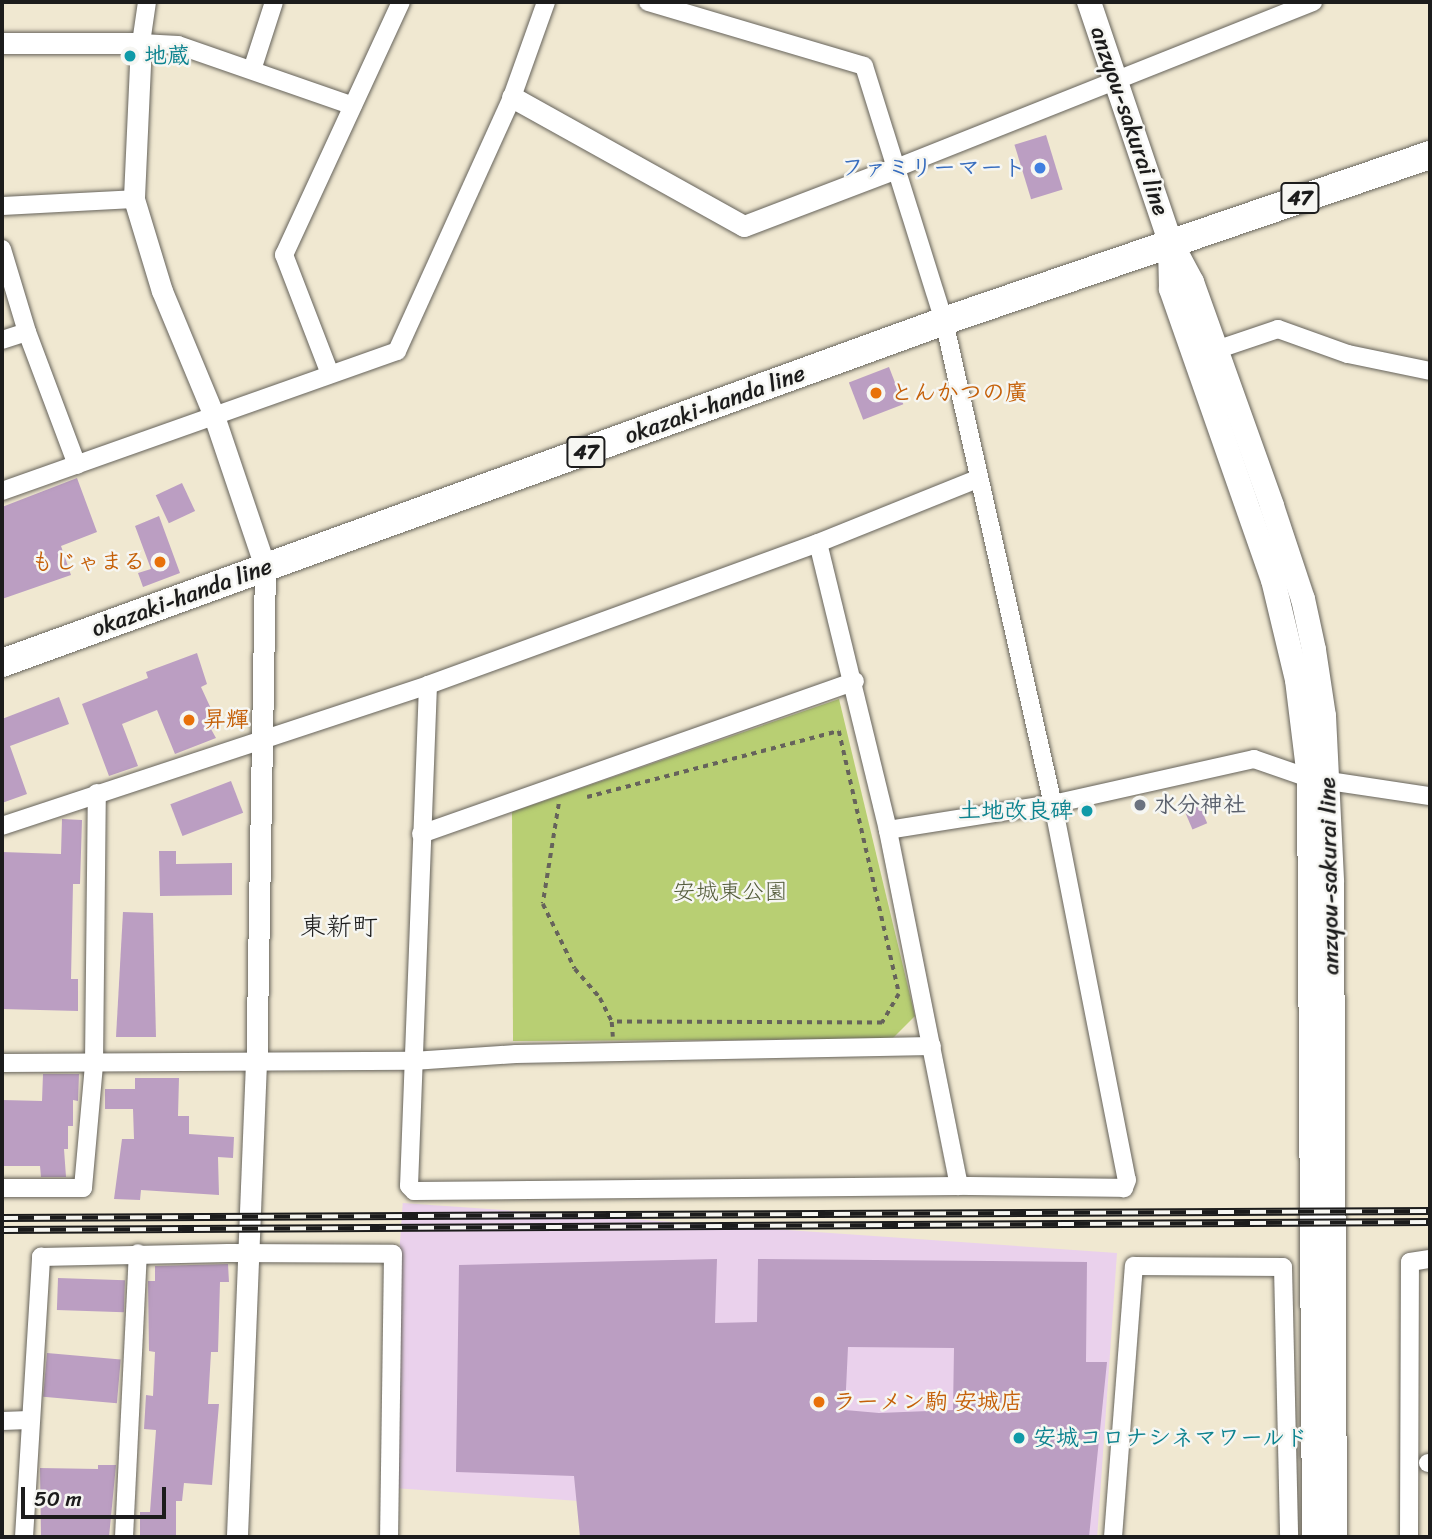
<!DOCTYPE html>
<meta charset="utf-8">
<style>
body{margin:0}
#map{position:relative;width:1432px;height:1539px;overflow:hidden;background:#f0e8d1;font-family:Sriracha,"Klee One",sans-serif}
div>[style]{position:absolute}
.built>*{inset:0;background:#ead1ec;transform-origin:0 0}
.green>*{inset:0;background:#b8cf73}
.building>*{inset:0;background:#bb9ec2;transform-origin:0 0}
.path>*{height:3.5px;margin-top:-1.75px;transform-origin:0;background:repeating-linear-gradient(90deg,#66635b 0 5px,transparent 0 10px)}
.roads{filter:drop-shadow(0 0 2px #66635b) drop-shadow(0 0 2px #66635b)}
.minor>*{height:18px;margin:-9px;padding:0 9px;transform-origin:9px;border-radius:9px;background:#fff}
.tertiary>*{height:21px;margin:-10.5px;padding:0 10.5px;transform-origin:10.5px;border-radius:10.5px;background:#fff}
.secondary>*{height:24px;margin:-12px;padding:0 12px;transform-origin:12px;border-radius:12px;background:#fff}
.primary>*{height:28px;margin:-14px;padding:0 14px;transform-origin:14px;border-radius:14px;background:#fff}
.rail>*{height:8px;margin-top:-4px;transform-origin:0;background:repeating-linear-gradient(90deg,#f6f6f2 0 16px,#1c1c1c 0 32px);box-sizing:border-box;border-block:2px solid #1c1c1c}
.dots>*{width:19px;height:19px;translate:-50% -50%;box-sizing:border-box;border:4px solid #f6f6f2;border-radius:50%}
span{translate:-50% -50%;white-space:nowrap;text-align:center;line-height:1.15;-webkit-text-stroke:5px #f6f6f2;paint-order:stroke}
.shield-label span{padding:2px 5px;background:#f6f6f2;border:2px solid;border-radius:5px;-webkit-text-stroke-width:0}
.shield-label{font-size:21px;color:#1c1c1c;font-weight:700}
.culture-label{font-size:23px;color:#0d838f;font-weight:700}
.left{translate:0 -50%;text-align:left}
.right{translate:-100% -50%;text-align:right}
.street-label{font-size:23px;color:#1c1c1c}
.shop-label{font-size:23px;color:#366cbe;font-weight:700}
.food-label{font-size:23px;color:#c56008;font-weight:700}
.worship-label{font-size:23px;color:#5b616d;font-weight:700}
.park-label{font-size:23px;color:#535b3a}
.quarter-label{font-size:26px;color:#1c1c1c}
.frame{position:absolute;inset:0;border:4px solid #1c1c1c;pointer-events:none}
.scale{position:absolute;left:21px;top:1487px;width:145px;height:32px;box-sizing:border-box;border:4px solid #1c1c1c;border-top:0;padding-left:9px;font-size:21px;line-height:24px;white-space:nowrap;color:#1c1c1c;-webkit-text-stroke:5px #f6f6f2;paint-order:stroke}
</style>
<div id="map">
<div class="built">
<i style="left:1117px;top:1253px;width:285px;height:716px;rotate:94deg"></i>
</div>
<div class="green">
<i style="clip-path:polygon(839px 699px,915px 1016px,892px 1039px,513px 1041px,512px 812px)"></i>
</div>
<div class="building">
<i style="left:1046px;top:135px;width:57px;height:33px;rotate:73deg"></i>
<i style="left:889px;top:367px;width:40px;height:43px;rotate:69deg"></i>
<i style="clip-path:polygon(77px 478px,97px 532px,61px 546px,71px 575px,2px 599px,2px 507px)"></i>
<i style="left:182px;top:483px;width:31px;height:29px;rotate:65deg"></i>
<i style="clip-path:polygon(159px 516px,180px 573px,143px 587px,138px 573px,151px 569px,135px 526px)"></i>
<i style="clip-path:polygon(197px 653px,207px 684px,201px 687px,219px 726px,211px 729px,216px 738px,175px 754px,157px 710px,122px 724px,138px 766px,109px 776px,82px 704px,148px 678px,146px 672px)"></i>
<i style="clip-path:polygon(59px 697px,69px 724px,10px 746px,27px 794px,2px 803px,2px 719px)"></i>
<i style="left:231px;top:781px;width:34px;height:65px;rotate:69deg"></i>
<i style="left:1199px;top:804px;width:21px;height:16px;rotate:67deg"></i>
<i style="clip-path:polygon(62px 819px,82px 820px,80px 884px,73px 884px,71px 979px,78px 979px,78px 1011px,2px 1009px,2px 852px,61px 854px)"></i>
<i style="clip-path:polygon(159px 851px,176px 851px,176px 864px,232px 863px,232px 895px,160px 896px)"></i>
<i style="clip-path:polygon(123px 912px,153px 913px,156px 1037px,116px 1037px)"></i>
<i style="clip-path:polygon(43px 1074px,79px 1074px,78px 1101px,73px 1100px,73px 1126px,68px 1126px,68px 1149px,64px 1149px,66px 1177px,41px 1177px,40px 1166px,2px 1166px,2px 1100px,42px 1101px)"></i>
<i style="clip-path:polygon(135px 1078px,179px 1078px,178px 1116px,189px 1116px,189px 1134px,234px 1137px,233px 1158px,218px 1157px,219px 1195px,141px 1190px,140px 1200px,114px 1199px,122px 1139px,134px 1139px,133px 1109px,105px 1109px,105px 1089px,135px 1089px)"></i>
<i style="clip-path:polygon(evenodd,717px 1259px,715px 1323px,757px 1322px,758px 1259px,1087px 1262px,1086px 1362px,1107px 1362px,1089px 1537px,580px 1537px,574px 1476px,456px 1472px,459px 1265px,717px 1259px,848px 1347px,954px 1348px,953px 1410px,879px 1413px,845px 1410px,848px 1347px)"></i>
<i style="clip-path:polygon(228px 1264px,229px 1282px,220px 1282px,218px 1352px,211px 1352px,208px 1404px,219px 1404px,212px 1485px,184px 1483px,182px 1501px,176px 1501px,176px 1537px,140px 1537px,140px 1512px,150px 1512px,156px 1430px,144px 1429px,146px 1395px,153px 1396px,155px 1352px,149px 1351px,148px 1281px,155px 1281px,155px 1266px)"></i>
<i style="left:58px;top:1278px;width:67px;height:32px;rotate:2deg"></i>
<i style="left:47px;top:1353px;width:74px;height:44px;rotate:5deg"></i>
<i style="clip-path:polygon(98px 1465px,116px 1465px,109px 1537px,41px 1537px,40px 1468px,98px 1469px)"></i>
</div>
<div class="path">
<i style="left:587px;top:797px;width:260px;rotate:-14.7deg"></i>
<i style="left:839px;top:731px;width:270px;rotate:77.1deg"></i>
<i style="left:899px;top:994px;width:34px;rotate:120deg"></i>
<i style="left:882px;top:1023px;width:270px;rotate:-179.8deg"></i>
<i style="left:559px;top:804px;width:101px;rotate:99.1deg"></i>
<i style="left:543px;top:904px;width:72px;rotate:63.8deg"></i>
<i style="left:575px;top:969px;width:38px;rotate:49deg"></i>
<i style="left:600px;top:998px;width:27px;rotate:63deg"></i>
<i style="left:612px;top:1022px;width:15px;rotate:86deg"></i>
</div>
<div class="roads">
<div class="minor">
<i style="left:147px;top:2px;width:41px;rotate:98.3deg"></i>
<i style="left:141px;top:43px;width:37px;rotate:3deg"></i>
<i style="left:178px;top:45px;width:185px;rotate:19.2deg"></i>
<i style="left:648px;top:2px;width:225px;rotate:16.5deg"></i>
<i style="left:864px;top:66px;width:267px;rotate:72.6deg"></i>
<i style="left:944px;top:321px;width:495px;rotate:77.3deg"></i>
<i style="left:1053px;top:804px;width:383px;rotate:78.9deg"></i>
<i style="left:1127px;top:1180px;width:9px;rotate:111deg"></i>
<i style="left:1124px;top:1188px;width:165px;rotate:-179.3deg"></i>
<i style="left:959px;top:1186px;width:363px;rotate:-101.3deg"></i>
<i style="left:888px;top:830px;width:295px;rotate:-103.7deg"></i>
<i style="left:252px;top:70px;width:71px;rotate:-72.1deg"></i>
<i style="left:896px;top:168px;width:449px;rotate:-21.7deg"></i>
<i style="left:2px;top:206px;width:132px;rotate:-3deg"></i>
<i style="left:2px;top:249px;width:87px;rotate:73.2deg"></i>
<i style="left:27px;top:332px;width:142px;rotate:69.4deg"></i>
<i style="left:2px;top:340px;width:26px;rotate:-18deg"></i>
<i style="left:1207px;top:353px;width:75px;rotate:-18.7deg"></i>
<i style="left:1278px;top:329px;width:74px;rotate:19.7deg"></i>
<i style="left:1348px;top:354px;width:84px;rotate:11.7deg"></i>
<i style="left:330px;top:374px;width:128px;rotate:-111.1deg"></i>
<i style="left:284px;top:255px;width:279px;rotate:-65.2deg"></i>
<i style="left:2px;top:491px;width:419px;rotate:-19.5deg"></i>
<i style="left:397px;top:351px;width:279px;rotate:-65.6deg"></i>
<i style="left:512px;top:97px;width:101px;rotate:-70.3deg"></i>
<i style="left:428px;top:685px;width:501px;rotate:92.17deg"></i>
<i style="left:409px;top:1186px;width:7px;rotate:45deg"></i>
<i style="left:414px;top:1191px;width:545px;rotate:-0.53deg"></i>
<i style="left:2px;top:826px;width:449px;rotate:-18.3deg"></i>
<i style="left:428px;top:685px;width:415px;rotate:-20deg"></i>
<i style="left:818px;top:543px;width:171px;rotate:-21.9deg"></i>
<i style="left:888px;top:830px;width:167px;rotate:-9deg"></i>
<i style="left:1053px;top:804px;width:206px;rotate:-12.6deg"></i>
<i style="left:1254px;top:759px;width:58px;rotate:19.1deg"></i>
<i style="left:1309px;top:778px;width:122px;rotate:8.5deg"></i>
<i style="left:421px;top:834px;width:460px;rotate:-19.4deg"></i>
<i style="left:2px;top:1063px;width:411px;rotate:-0.3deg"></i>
<i style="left:413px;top:1061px;width:103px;rotate:-3.9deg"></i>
<i style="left:516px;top:1054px;width:416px;rotate:-1.1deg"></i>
<i style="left:2px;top:1188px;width:81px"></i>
<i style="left:83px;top:1188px;width:124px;rotate:-84.9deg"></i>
<i style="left:94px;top:1064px;width:271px;rotate:-89.4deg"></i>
<i style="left:2px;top:1421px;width:27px;rotate:-2deg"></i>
<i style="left:1428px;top:1463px;width:2px"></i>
<i style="left:24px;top:1537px;width:281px;rotate:-86.5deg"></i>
<i style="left:41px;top:1257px;width:187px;rotate:-1.2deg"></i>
<i style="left:228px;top:1253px;width:165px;rotate:0.3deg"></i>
<i style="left:393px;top:1254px;width:283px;rotate:90.8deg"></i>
<i style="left:124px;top:1537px;width:284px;rotate:-87.2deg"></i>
<i style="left:1113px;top:1537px;width:272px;rotate:-85.6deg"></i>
<i style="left:1134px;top:1266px;width:149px;rotate:0.4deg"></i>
<i style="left:1283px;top:1267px;width:270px;rotate:88.7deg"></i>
<i style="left:1409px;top:1537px;width:275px;rotate:-89.8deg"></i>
<i style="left:1410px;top:1262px;width:20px;rotate:-9deg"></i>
</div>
<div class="tertiary">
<i style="left:2px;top:43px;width:139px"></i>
<i style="left:141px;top:43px;width:156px;rotate:92.6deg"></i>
<i style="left:134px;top:199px;width:96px;rotate:73.1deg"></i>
<i style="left:162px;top:291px;width:135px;rotate:67.4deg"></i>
<i style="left:214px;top:416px;width:159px;rotate:71.3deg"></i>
<i style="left:265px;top:567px;width:495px;rotate:91deg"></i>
<i style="left:256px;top:1062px;width:475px;rotate:92.3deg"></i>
<i style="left:512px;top:97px;width:265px;rotate:29.1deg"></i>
<i style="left:744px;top:226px;width:163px;rotate:-20.9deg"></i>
</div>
<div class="secondary">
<i style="left:1089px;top:2px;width:252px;rotate:71.3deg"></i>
<i style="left:1170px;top:241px;width:47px;rotate:61.8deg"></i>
<i style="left:1192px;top:282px;width:238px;rotate:70.3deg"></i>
<i style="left:1272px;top:506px;width:98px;rotate:71.6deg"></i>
<i style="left:1303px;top:599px;width:52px;rotate:77.8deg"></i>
<i style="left:1314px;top:650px;width:67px;rotate:81.4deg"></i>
<i style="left:1324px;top:716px;width:166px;rotate:87.2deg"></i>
<i style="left:1332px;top:882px;width:655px;rotate:89.74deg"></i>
<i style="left:1170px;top:245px;width:44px;rotate:88.7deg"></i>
<i style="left:1171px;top:289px;width:308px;rotate:70.7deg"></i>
<i style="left:1273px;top:580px;width:103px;rotate:76.5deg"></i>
<i style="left:1297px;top:680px;width:99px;rotate:83deg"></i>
<i style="left:1309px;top:778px;width:759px;rotate:89.62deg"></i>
</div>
<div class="primary">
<i style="left:2px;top:663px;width:1002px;rotate:-19.95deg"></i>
<i style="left:944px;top:321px;width:514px;rotate:-18.86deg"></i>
</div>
</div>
<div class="rail">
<i style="left:2px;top:1218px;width:1428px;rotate:-0.28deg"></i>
<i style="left:2px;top:1230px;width:1428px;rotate:-0.32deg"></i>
</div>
<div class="dots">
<i style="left:130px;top:56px;background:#0f9aa8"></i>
<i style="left:1040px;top:168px;background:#3f7fe0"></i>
<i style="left:876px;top:393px;background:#e8710a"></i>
<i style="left:160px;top:562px;background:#e8710a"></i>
<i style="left:189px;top:720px;background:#e8710a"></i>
<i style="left:1140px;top:805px;background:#6b7280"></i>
<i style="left:1087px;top:811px;background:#0f9aa8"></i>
<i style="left:819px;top:1402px;background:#e8710a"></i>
<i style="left:1019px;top:1438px;background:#0f9aa8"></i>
</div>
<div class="shield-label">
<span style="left:1300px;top:198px">47</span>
<span style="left:586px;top:452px">47</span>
</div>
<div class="culture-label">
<span class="left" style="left:144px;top:56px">地蔵</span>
<span class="right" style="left:1073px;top:811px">土地改良碑</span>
<span class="left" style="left:1033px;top:1438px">安城コロナシネマワールド</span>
</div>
<div class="street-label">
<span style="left:1129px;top:121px;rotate:71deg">anzyou-sakurai line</span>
<span style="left:715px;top:405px;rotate:-20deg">okazaki-handa line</span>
<span style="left:182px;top:598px;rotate:-20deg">okazaki-handa line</span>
<span style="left:1330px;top:876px;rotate:-91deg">anzyou-sakurai line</span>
</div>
<div class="shop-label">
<span class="right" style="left:1026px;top:168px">ファミリーマート</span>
</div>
<div class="food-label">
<span class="left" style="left:890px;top:393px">とんかつの廣</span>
<span class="right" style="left:146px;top:562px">もじゃまる</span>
<span class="left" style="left:203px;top:720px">昇輝</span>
<span class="left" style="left:833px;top:1402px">ラーメン駒 安城店</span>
</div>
<div class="worship-label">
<span class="left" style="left:1154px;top:805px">水分神社</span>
</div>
<div class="park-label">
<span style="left:730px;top:892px">安城東公園</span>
</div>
<div class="quarter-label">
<span style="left:339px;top:927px">東新町</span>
</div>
<div class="frame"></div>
<div class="scale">50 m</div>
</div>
